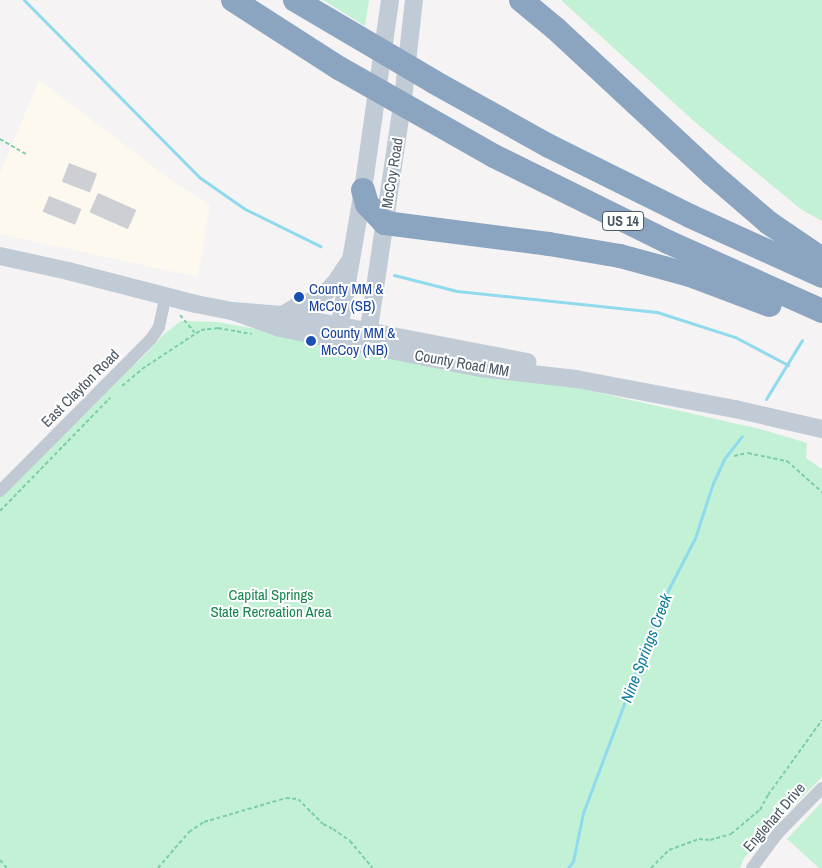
<!DOCTYPE html>
<style>
body{margin:0}
#map{position:relative;width:822px;height:868px;overflow:hidden;background:#f5f3f3;font-family:"Archivo Narrow",sans-serif}
div>[style]{position:absolute}
.commercial>*{inset:0;background:#fdf9ef}
.green>*{inset:0;background:#c3f1d5}
.stream>*{height:3px;margin:-1.5px;padding:0 1.5px;transform-origin:1.5px;border-radius:1.5px;background:#90daee}
.building>*{inset:0;background:#cdcfd5;transform-origin:0 0}
.path>*{height:2px;margin-top:-1px;transform-origin:0;background:repeating-linear-gradient(90deg,#7ad0a6 0 4px,transparent 0 6.5px)}
.street>*{height:12px;margin:-6px;padding:0 6px;transform-origin:6px;border-radius:6px;background:#c1cad2}
.secondary>*{height:18px;margin:-9px;padding:0 9px;transform-origin:9px;border-radius:9px;background:#c1cbd6}
.highway>*{height:24px;margin:-12px;padding:0 12px;transform-origin:12px;border-radius:12px;background:#8ba5c1}
.dots>*{width:14px;height:14px;translate:-50% -50%;box-sizing:border-box;border:2px solid #fff;border-radius:50%}
span{translate:-50% -50%;white-space:nowrap;text-align:center;line-height:1.15;-webkit-text-stroke:4px #fff;paint-order:stroke}
.shield-label span{padding:1px 4px;background:#fff;border:1px solid;border-radius:4px;-webkit-text-stroke-width:0}
.shield-label{font-size:14px;color:#4a5661;font-weight:700}
.street-label{font-size:15px;color:#4a5661}
.transit-label{font-size:15px;color:#164399}
.left{translate:0 -50%;text-align:left}
.park-label{font-size:15px;color:#17864f}
.water-label{font-size:16px;color:#0c7c9b;font-style:italic}
</style>
<div id="map">
<div class="commercial">
<i style="clip-path:polygon(39px 80px,176px 184px,210px 204px,198px 277px,0 234px,0 173px)"></i>
</div>
<div class="green">
<i style="clip-path:polygon(323px 0,369px 0,365px 26px)"></i>
<i style="clip-path:polygon(561px 0,822px 0,822px 221px,802px 210px,696px 123px)"></i>
<i style="clip-path:polygon(181px 321px,217px 322px,533px 378px,760px 429px,807px 443px,806px 458px,822px 469px,822px 777px,775px 825px,744px 858px,740px 868px,0 868px,0 491px,90px 404px,143px 357px,163px 335px)"></i>
<i style="clip-path:polygon(822px 802px,822px 868px,819px 868px,787px 839px)"></i>
</div>
<div class="stream">
<i style="left:24px;top:0;width:249px;rotate:45.3deg"></i>
<i style="left:199px;top:177px;width:56px;rotate:34.8deg"></i>
<i style="left:245px;top:209px;width:84px;rotate:26.3deg"></i>
<i style="left:394px;top:275px;width:65px;rotate:14.3deg"></i>
<i style="left:457px;top:291px;width:201px;rotate:6deg"></i>
<i style="left:657px;top:312px;width:82px;rotate:17.8deg"></i>
<i style="left:735px;top:337px;width:60px;rotate:27.8deg"></i>
<i style="left:766px;top:399px;width:69px;rotate:-58.6deg"></i>
<i style="left:568px;top:868px;width:9px;rotate:-54deg"></i>
<i style="left:573px;top:861px;width:49px;rotate:-78.2deg"></i>
<i style="left:583px;top:813px;width:228px;rotate:-69.4deg"></i>
<i style="left:663px;top:600px;width:70px;rotate:-62.7deg"></i>
<i style="left:695px;top:538px;width:58px;rotate:-71.9deg"></i>
<i style="left:713px;top:483px;width:26px;rotate:-65deg"></i>
<i style="left:724px;top:459px;width:29px;rotate:-52deg"></i>
</div>
<div class="building">
<i style="left:69px;top:163px;width:30px;height:20px;rotate:21deg"></i>
<i style="left:98px;top:193px;width:42px;height:21px;rotate:24deg"></i>
<i style="left:49px;top:196px;width:35px;height:17px;rotate:22deg"></i>
</div>
<div class="path">
<i style="left:0;top:139px;width:30px;rotate:30deg"></i>
<i style="left:180px;top:315px;width:23px;rotate:50deg"></i>
<i style="left:122px;top:386px;width:26px;rotate:-40deg"></i>
<i style="left:142px;top:369px;width:71px;rotate:-33.5deg"></i>
<i style="left:201px;top:330px;width:17px;rotate:-7deg"></i>
<i style="left:218px;top:328px;width:34px;rotate:10deg"></i>
<i style="left:734px;top:456px;width:14px;rotate:-12deg"></i>
<i style="left:748px;top:453px;width:40px;rotate:12deg"></i>
<i style="left:787px;top:461px;width:47px;rotate:41.5deg"></i>
<i style="left:0;top:511px;width:158px;rotate:-45.8deg"></i>
<i style="left:0;top:860px;width:11px;rotate:49deg"></i>
<i style="left:158px;top:868px;width:48px;rotate:-49.3deg"></i>
<i style="left:189px;top:832px;width:18px;rotate:-34deg"></i>
<i style="left:204px;top:822px;width:85px;rotate:-16.3deg"></i>
<i style="left:286px;top:798px;width:12px;rotate:5deg"></i>
<i style="left:298px;top:799px;width:35px;rotate:45deg"></i>
<i style="left:323px;top:824px;width:11px;rotate:27deg"></i>
<i style="left:333px;top:829px;width:21px;rotate:35deg"></i>
<i style="left:350px;top:841px;width:35px;rotate:50deg"></i>
<i style="left:651px;top:868px;width:25px;rotate:-45deg"></i>
<i style="left:669px;top:850px;width:32px;rotate:-20deg"></i>
<i style="left:699px;top:839px;width:11px;rotate:5deg"></i>
<i style="left:710px;top:840px;width:22px;rotate:-16deg"></i>
<i style="left:731px;top:834px;width:38px;rotate:-40deg"></i>
<i style="left:760px;top:810px;width:17px;rotate:-62deg"></i>
<i style="left:768px;top:795px;width:92px;rotate:-54.2deg"></i>
</div>
<div class="street">
<i style="left:0;top:491px;width:214px;rotate:-45.2deg"></i>
<i style="left:151px;top:339px;width:14px;rotate:-56deg"></i>
<i style="left:159px;top:327px;width:30px;rotate:-78deg"></i>
<i style="left:752px;top:868px;width:44px;rotate:-53.4deg"></i>
<i style="left:778px;top:833px;width:63px;rotate:-45.6deg"></i>
</div>
<div class="secondary">
<i style="left:0;top:256px;width:70px;rotate:12.4deg"></i>
<i style="left:68px;top:271px;width:132px;rotate:14.5deg"></i>
<i style="left:196px;top:304px;width:37px;rotate:11deg"></i>
<i style="left:232px;top:311px;width:51px;rotate:4.5deg"></i>
<i style="left:283px;top:315px;width:249px;rotate:10.9deg"></i>
<i style="left:232px;top:311px;width:51px;rotate:19.5deg"></i>
<i style="left:280px;top:328px;width:204px;rotate:11.3deg"></i>
<i style="left:480px;top:368px;width:97px;rotate:6.5deg"></i>
<i style="left:576px;top:379px;width:162px;rotate:10.7deg"></i>
<i style="left:735px;top:409px;width:89px;rotate:12.9deg"></i>
<i style="left:283px;top:315px;width:19px;rotate:-32deg"></i>
<i style="left:299px;top:305px;width:21px;rotate:-17deg"></i>
<i style="left:319px;top:299px;width:24px;rotate:-45deg"></i>
<i style="left:336px;top:282px;width:24px;rotate:-57deg"></i>
<i style="left:338px;top:335px;width:147px;rotate:-80.2deg"></i>
<i style="left:363px;top:190px;width:192px;rotate:-81.9deg"></i>
<i style="left:367px;top:342px;width:246px;rotate:-81.6deg"></i>
<i style="left:403px;top:99px;width:100px;rotate:-83.7deg"></i>
</div>
<div class="highway">
<i style="left:233px;top:0;width:126px;rotate:32.7deg"></i>
<i style="left:339px;top:68px;width:178px;rotate:29.6deg"></i>
<i style="left:494px;top:156px;width:194px;rotate:26.3deg"></i>
<i style="left:668px;top:242px;width:169px;rotate:24.1deg"></i>
<i style="left:295px;top:0;width:161px;rotate:30.5deg"></i>
<i style="left:434px;top:82px;width:132px;rotate:29.1deg"></i>
<i style="left:549px;top:146px;width:157px;rotate:26.4deg"></i>
<i style="left:690px;top:216px;width:145px;rotate:24.4deg"></i>
<i style="left:521px;top:0;width:45px;rotate:39.6deg"></i>
<i style="left:556px;top:29px;width:213px;rotate:42.9deg"></i>
<i style="left:712px;top:174px;width:75px;rotate:40.7deg"></i>
<i style="left:769px;top:223px;width:64px;rotate:34.2deg"></i>
<i style="left:363px;top:190px;width:15px;rotate:74deg"></i>
<i style="left:367px;top:204px;width:26px;rotate:47deg"></i>
<i style="left:385px;top:223px;width:165px;rotate:7.3deg"></i>
<i style="left:549px;top:244px;width:72px;rotate:9.6deg"></i>
<i style="left:620px;top:256px;width:73px;rotate:15.2deg"></i>
<i style="left:690px;top:275px;width:85px;rotate:20.6deg"></i>
</div>
<div class="dots">
<i style="left:299px;top:297px;background:#1a4fb4"></i>
<i style="left:311px;top:341px;background:#1a4fb4"></i>
</div>
<div class="shield-label">
<span style="left:623px;top:221px">US 14</span>
</div>
<div class="street-label">
<span style="left:392px;top:173px;rotate:-81deg">McCoy Road</span>
<span style="left:462px;top:363px;rotate:10deg">County Road MM</span>
<span style="left:80px;top:388px;rotate:-45deg">East Clayton Road</span>
<span style="left:774px;top:817px;rotate:-49deg">Englehart Drive</span>
</div>
<div class="transit-label">
<span class="left" style="left:309px;top:297px">County MM &amp;<br>McCoy (SB)</span>
<span class="left" style="left:321px;top:341px">County MM &amp;<br>McCoy (NB)</span>
</div>
<div class="park-label">
<span style="left:271px;top:603px">Capital Springs<br>State Recreation Area</span>
</div>
<div class="water-label">
<span style="left:646px;top:648px;rotate:-69deg">Nine Springs Creek</span>
</div>
</div>
